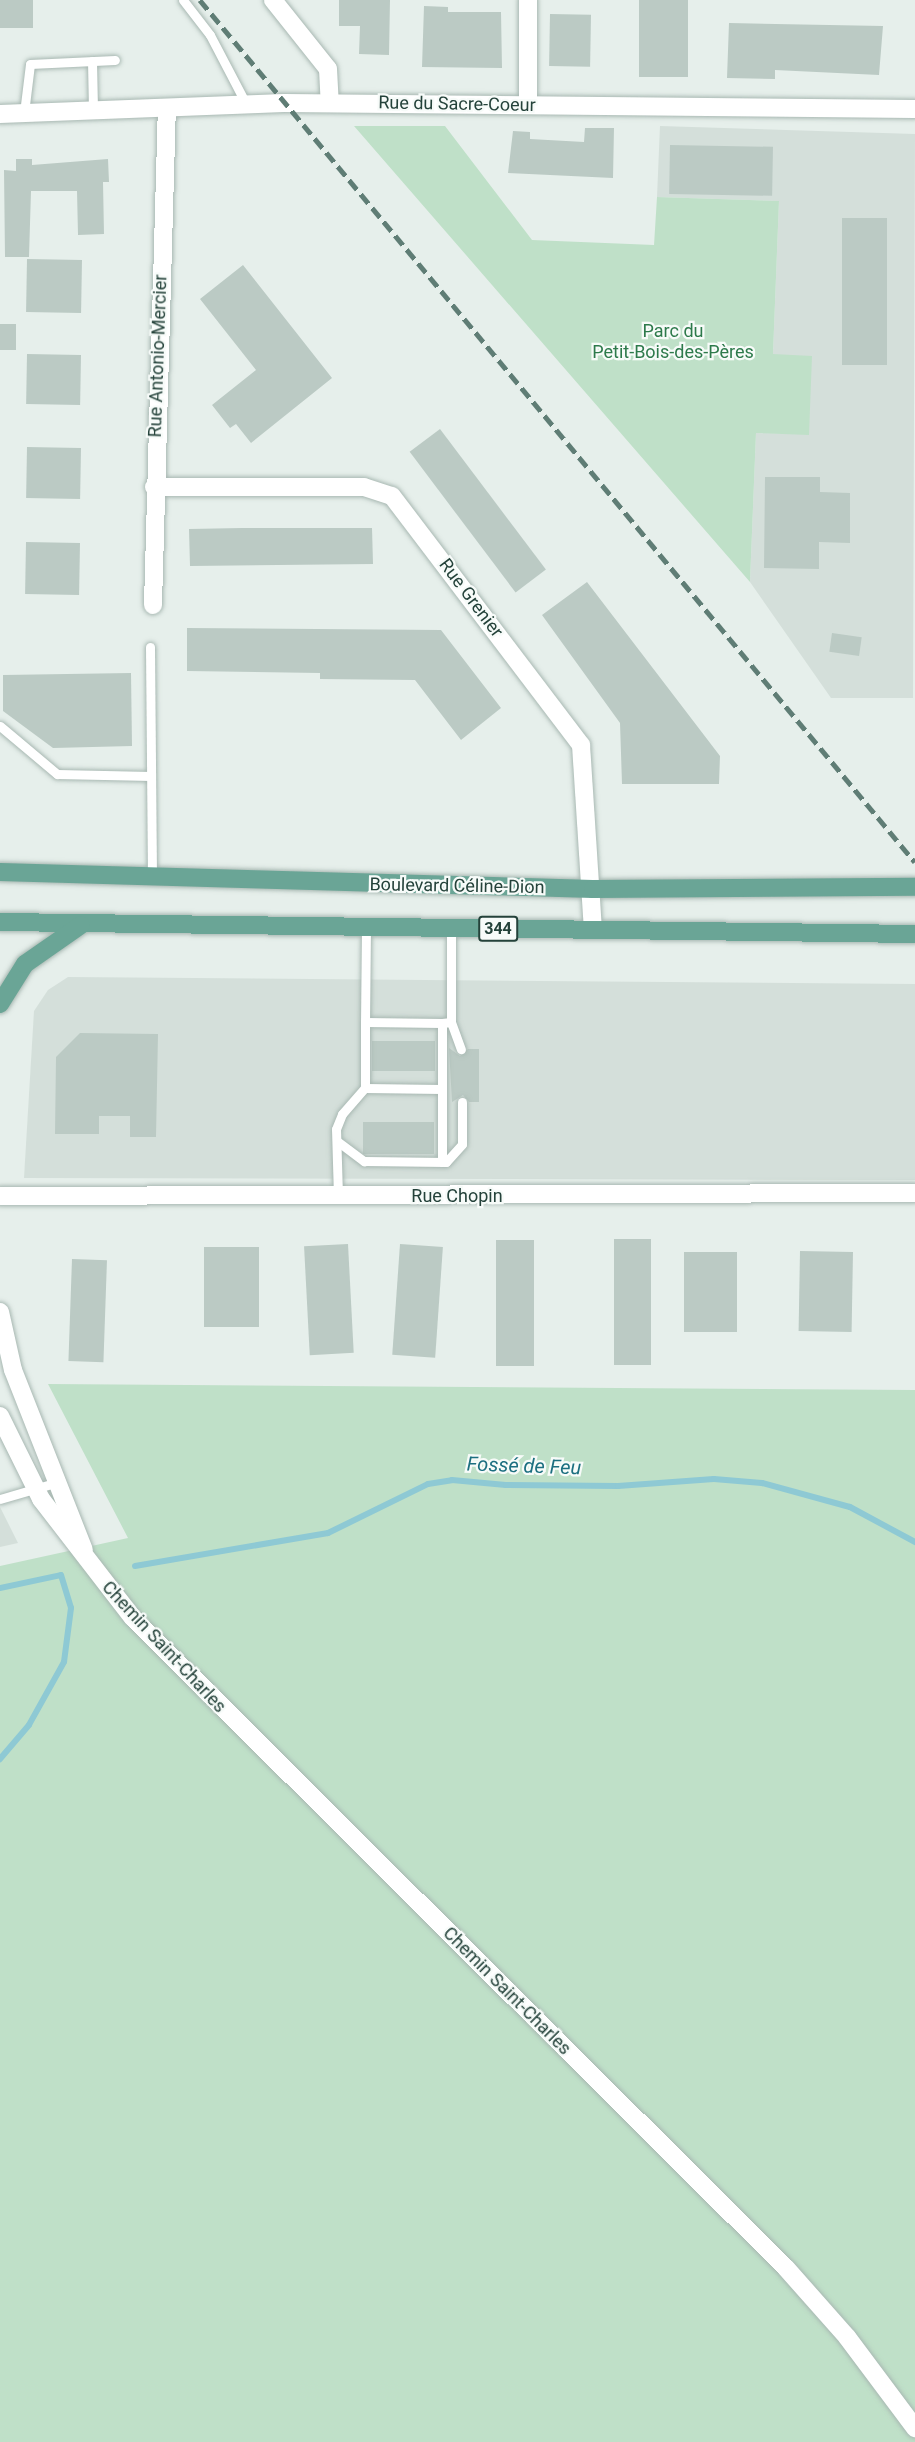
<!DOCTYPE html>
<meta charset="utf-8">
<style>
body{margin:0}
#map{position:relative;width:915px;height:2442px;overflow:hidden;background:#e6efeb;font-family:Roboto,sans-serif}
div>[style]{position:absolute}
.built>*{inset:0;background:#d4dfda}
.green>*{inset:0;background:#bfe0c8}
.stream>*{height:6px;margin:-3px;padding:0 3px;transform-origin:3px;border-radius:3px;background:#8ec9d4}
.building>*{inset:0;background:#bbcac4;transform-origin:0 0}
.roads{filter:drop-shadow(0 0 2px #a8b8b2) drop-shadow(0 0 2px #a8b8b2)}
.lane>*{height:9px;margin:-4.5px;padding:0 4.5px;transform-origin:4.5px;border-radius:4.5px;background:#fff}
.street>*{height:18px;margin:-9px;padding:0 9px;transform-origin:9px;border-radius:9px;background:#fff}
.secondary>*{height:18px;margin:-9px;padding:0 9px;transform-origin:9px;border-radius:9px;background:#fff}
.primary>*{height:18px;margin:-9px;padding:0 9px;transform-origin:9px;border-radius:9px;background:#6aa596}
.rail>*{height:4.5px;margin-top:-2.25px;transform-origin:0;background:repeating-linear-gradient(90deg,#5f7d75 0 12px,transparent 0 18px)}
span{translate:-50% -50%;white-space:nowrap;text-align:center;line-height:1.15;-webkit-text-stroke:4.5px #f7fbf9;paint-order:stroke}
.shield-label span{padding:2px 4px;background:#f7fbf9;border:2px solid;border-radius:4px;-webkit-text-stroke-width:0}
.shield-label{font-size:16px;color:#24423a;font-weight:700}
.street-label{font-size:18px;color:#24423a}
.park-label{font-size:18px;color:#2d7a4b}
.water-label{font-size:20px;color:#1c6f80;font-style:italic}
</style>
<div id="map">
<div class="built">
<i style="clip-path:polygon(660px 126px,915px 134px,913px 698px,831px 698px,750px 582px,756px 433px,809px 434px,773px 354px,779px 201px,657px 197px)"></i>
<i style="clip-path:polygon(68px 977px,915px 984px,915px 1180px,24px 1178px,34px 1011px,48px 990px)"></i>
<i style="clip-path:polygon(0 1507px,18px 1543px,0 1547px)"></i>
</div>
<div class="green">
<i style="clip-path:polygon(354px 126px,445px 126px,532px 240px,654px 245px,657px 197px,779px 201px,773px 354px,812px 356px,809px 435px,756px 433px,750px 582px)"></i>
<i style="clip-path:polygon(48px 1384px,915px 1390px,915px 2442px,0 2442px,0 1566px,128px 1538px)"></i>
</div>
<div class="stream">
<i style="left:135px;top:1566px;width:196px;rotate:-9.7deg"></i>
<i style="left:328px;top:1533px;width:111px;rotate:-26.1deg"></i>
<i style="left:428px;top:1484px;width:24px;rotate:-9deg"></i>
<i style="left:452px;top:1480px;width:54px;rotate:5.3deg"></i>
<i style="left:506px;top:1485px;width:112px;rotate:0.5deg"></i>
<i style="left:618px;top:1486px;width:96px;rotate:-4.2deg"></i>
<i style="left:714px;top:1479px;width:48px;rotate:4.8deg"></i>
<i style="left:762px;top:1483px;width:91px;rotate:15.3deg"></i>
<i style="left:850px;top:1507px;width:74px;rotate:28.3deg"></i>
<i style="left:0;top:1588px;width:62px;rotate:-12deg"></i>
<i style="left:61px;top:1575px;width:34px;rotate:73deg"></i>
<i style="left:71px;top:1608px;width:54px;rotate:97.4deg"></i>
<i style="left:64px;top:1662px;width:72px;rotate:119.1deg"></i>
<i style="left:29px;top:1725px;width:45px;rotate:130.5deg"></i>
</div>
<div class="building">
<i style="left:0;top:0;width:33px;height:28px"></i>
<i style="clip-path:polygon(339px 0,390px 0,389px 55px,359px 54px,360px 26px,339px 26px)"></i>
<i style="left:639px;top:0;width:49px;height:77px"></i>
<i style="clip-path:polygon(424px 6px,448px 7px,448px 12px,501px 12px,502px 68px,422px 67px)"></i>
<i style="left:550px;top:14px;width:41px;height:52px;rotate:1deg"></i>
<i style="clip-path:polygon(729px 23px,883px 26px,879px 75px,775px 70px,775px 79px,727px 78px)"></i>
<i style="clip-path:polygon(585px 128px,614px 128px,613px 178px,508px 173px,513px 131px,530px 132px,530px 139px,584px 142px)"></i>
<i style="left:670px;top:145px;width:103px;height:49px;rotate:1deg"></i>
<i style="clip-path:polygon(16px 159px,32px 159px,32px 165px,108px 159px,109px 182px,103px 182px,104px 234px,78px 235px,77px 191px,31px 191px,29px 257px,5px 257px,4px 170px,16px 171px)"></i>
<i style="left:887px;top:218px;width:147px;height:45px;rotate:90deg"></i>
<i style="left:27px;top:259px;width:55px;height:53px;rotate:1deg"></i>
<i style="clip-path:polygon(243px 265px,332px 378px,251px 443px,236px 424px,230px 428px,212px 405px,256px 370px,200px 299px)"></i>
<i style="left:0;top:324px;width:16px;height:26px"></i>
<i style="left:27px;top:354px;width:54px;height:50px;rotate:1deg"></i>
<i style="left:440px;top:429px;width:176px;height:38px;rotate:53deg"></i>
<i style="left:27px;top:447px;width:54px;height:51px;rotate:1deg"></i>
<i style="clip-path:polygon(765px 477px,820px 477px,820px 492px,850px 493px,850px 543px,819px 542px,819px 569px,764px 568px)"></i>
<i style="clip-path:polygon(242px 528px,372px 528px,373px 564px,190px 566px,189px 529px)"></i>
<i style="left:26px;top:542px;width:54px;height:52px;rotate:1deg"></i>
<i style="clip-path:polygon(587px 582px,720px 756px,719px 784px,622px 784px,620px 723px,542px 615px)"></i>
<i style="clip-path:polygon(187px 628px,441px 630px,501px 708px,461px 740px,415px 680px,320px 679px,320px 673px,187px 671px)"></i>
<i style="left:832px;top:633px;width:30px;height:19px;rotate:8deg"></i>
<i style="clip-path:polygon(131px 673px,132px 746px,53px 748px,3px 711px,3px 675px)"></i>
<i style="clip-path:polygon(80px 1033px,158px 1034px,156px 1137px,130px 1137px,130px 1116px,99px 1116px,99px 1134px,55px 1134px,56px 1057px)"></i>
<i style="left:372px;top:1041px;width:63px;height:30px"></i>
<i style="clip-path:polygon(449px 1048px,460px 1056px,468px 1049px,479px 1049px,479px 1102px,469px 1102px,463px 1095px,452px 1102px)"></i>
<i style="left:363px;top:1122px;width:71px;height:32px"></i>
<i style="left:614px;top:1239px;width:37px;height:126px"></i>
<i style="left:496px;top:1240px;width:38px;height:126px"></i>
<i style="left:348px;top:1244px;width:109px;height:44px;rotate:87deg"></i>
<i style="left:400px;top:1244px;width:43px;height:111px;rotate:4deg"></i>
<i style="left:204px;top:1247px;width:55px;height:80px"></i>
<i style="left:800px;top:1251px;width:53px;height:80px;rotate:1deg"></i>
<i style="left:684px;top:1252px;width:53px;height:80px"></i>
<i style="left:72px;top:1259px;width:35px;height:102px;rotate:2deg"></i>
</div>
<div class="roads">
<div class="lane">
<i style="left:183px;top:0;width:44px;rotate:52.4deg"></i>
<i style="left:210px;top:35px;width:78px;rotate:62.4deg"></i>
<i style="left:92px;top:61px;width:49px;rotate:88.8deg"></i>
<i style="left:24px;top:113px;width:49px;rotate:-83deg"></i>
<i style="left:30px;top:64px;width:85px;rotate:-2.7deg"></i>
<i style="left:150px;top:647px;width:228px;rotate:89.5deg"></i>
<i style="left:0;top:726px;width:75px;rotate:40.1deg"></i>
<i style="left:57px;top:774px;width:94px;rotate:1.2deg"></i>
<i style="left:366px;top:928px;width:94px;rotate:90.6deg"></i>
<i style="left:365px;top:1022px;width:77px;rotate:0.7deg"></i>
<i style="left:442px;top:1023px;width:9px;rotate:-6deg"></i>
<i style="left:451px;top:1022px;width:93px;rotate:-90deg"></i>
<i style="left:365px;top:1022px;width:66px;rotate:90deg"></i>
<i style="left:451px;top:1022px;width:29px;rotate:70deg"></i>
<i style="left:337px;top:1141px;width:34px;rotate:37deg"></i>
<i style="left:364px;top:1161px;width:82px;rotate:0.7deg"></i>
<i style="left:446px;top:1162px;width:24px;rotate:-48deg"></i>
<i style="left:462px;top:1144px;width:42px;rotate:-90deg"></i>
<i style="left:442px;top:1162px;width:73px;rotate:-90deg"></i>
<i style="left:338px;top:1196px;width:67px;rotate:-91.7deg"></i>
<i style="left:336px;top:1129px;width:16px;rotate:-68deg"></i>
<i style="left:342px;top:1114px;width:35px;rotate:-49deg"></i>
<i style="left:365px;top:1088px;width:77px;rotate:0.7deg"></i>
<i style="left:442px;top:1089px;width:66px;rotate:-90deg"></i>
<i style="left:0;top:1499px;width:60px;rotate:-16.3deg"></i>
</div>
<div class="street">
<i style="left:273px;top:0;width:88px;rotate:51.4deg"></i>
<i style="left:328px;top:69px;width:34px;rotate:87deg"></i>
<i style="left:528px;top:0;width:105px;rotate:90deg"></i>
<i style="left:154px;top:487px;width:210px"></i>
<i style="left:364px;top:487px;width:29px;rotate:18deg"></i>
<i style="left:392px;top:496px;width:313px;rotate:52.8deg"></i>
<i style="left:581px;top:745px;width:185px;rotate:86.3deg"></i>
<i style="left:153px;top:605px;width:497px;rotate:-88.4deg"></i>
<i style="left:0;top:1196px;width:915px;rotate:-0.19deg"></i>
</div>
<div class="secondary">
<i style="left:0;top:114px;width:284px;rotate:-2.2deg"></i>
<i style="left:284px;top:103px;width:631px;rotate:0.54deg"></i>
<i style="left:0;top:1312px;width:59px;rotate:77.4deg"></i>
<i style="left:13px;top:1370px;width:193px;rotate:68.5deg"></i>
<i style="left:0;top:1416px;width:93px;rotate:63.7deg"></i>
<i style="left:41px;top:1499px;width:150px;rotate:52.3deg"></i>
<i style="left:133px;top:1618px;width:921px;rotate:44.87deg"></i>
<i style="left:786px;top:2268px;width:92px;rotate:48.5deg"></i>
<i style="left:847px;top:2337px;width:114px;rotate:53.2deg"></i>
</div>
<div class="primary">
<i style="left:0;top:872px;width:593px;rotate:1.64deg"></i>
<i style="left:593px;top:889px;width:322px;rotate:-0.4deg"></i>
<i style="left:0;top:922px;width:915px;rotate:0.75deg"></i>
<i style="left:0;top:1004px;width:47px;rotate:-58deg"></i>
<i style="left:25px;top:964px;width:68px;rotate:-34.9deg"></i>
</div>
</div>
<div class="rail">
<i style="left:200px;top:0;width:1120px;rotate:50.33deg"></i>
</div>
<div class="shield-label">
<span style="left:498px;top:929px">344</span>
</div>
<div class="street-label">
<span style="left:457px;top:104px;rotate:1deg">Rue du Sacre-Coeur</span>
<span style="left:158px;top:356px;rotate:-88deg">Rue Antonio-Mercier</span>
<span style="left:471px;top:598px;rotate:53deg">Rue Grenier</span>
<span style="left:457px;top:886px;rotate:1deg">Boulevard Céline-Dion</span>
<span style="left:457px;top:1196px">Rue Chopin</span>
<span style="left:164px;top:1647px;rotate:47deg">Chemin Saint-Charles</span>
<span style="left:507px;top:1991px;rotate:45deg">Chemin Saint-Charles</span>
</div>
<div class="park-label">
<span style="left:673px;top:342px">Parc du<br>Petit-Bois-des-Pères</span>
</div>
<div class="water-label">
<span style="left:524px;top:1466px;rotate:2deg">Fossé de Feu</span>
</div>
</div>
